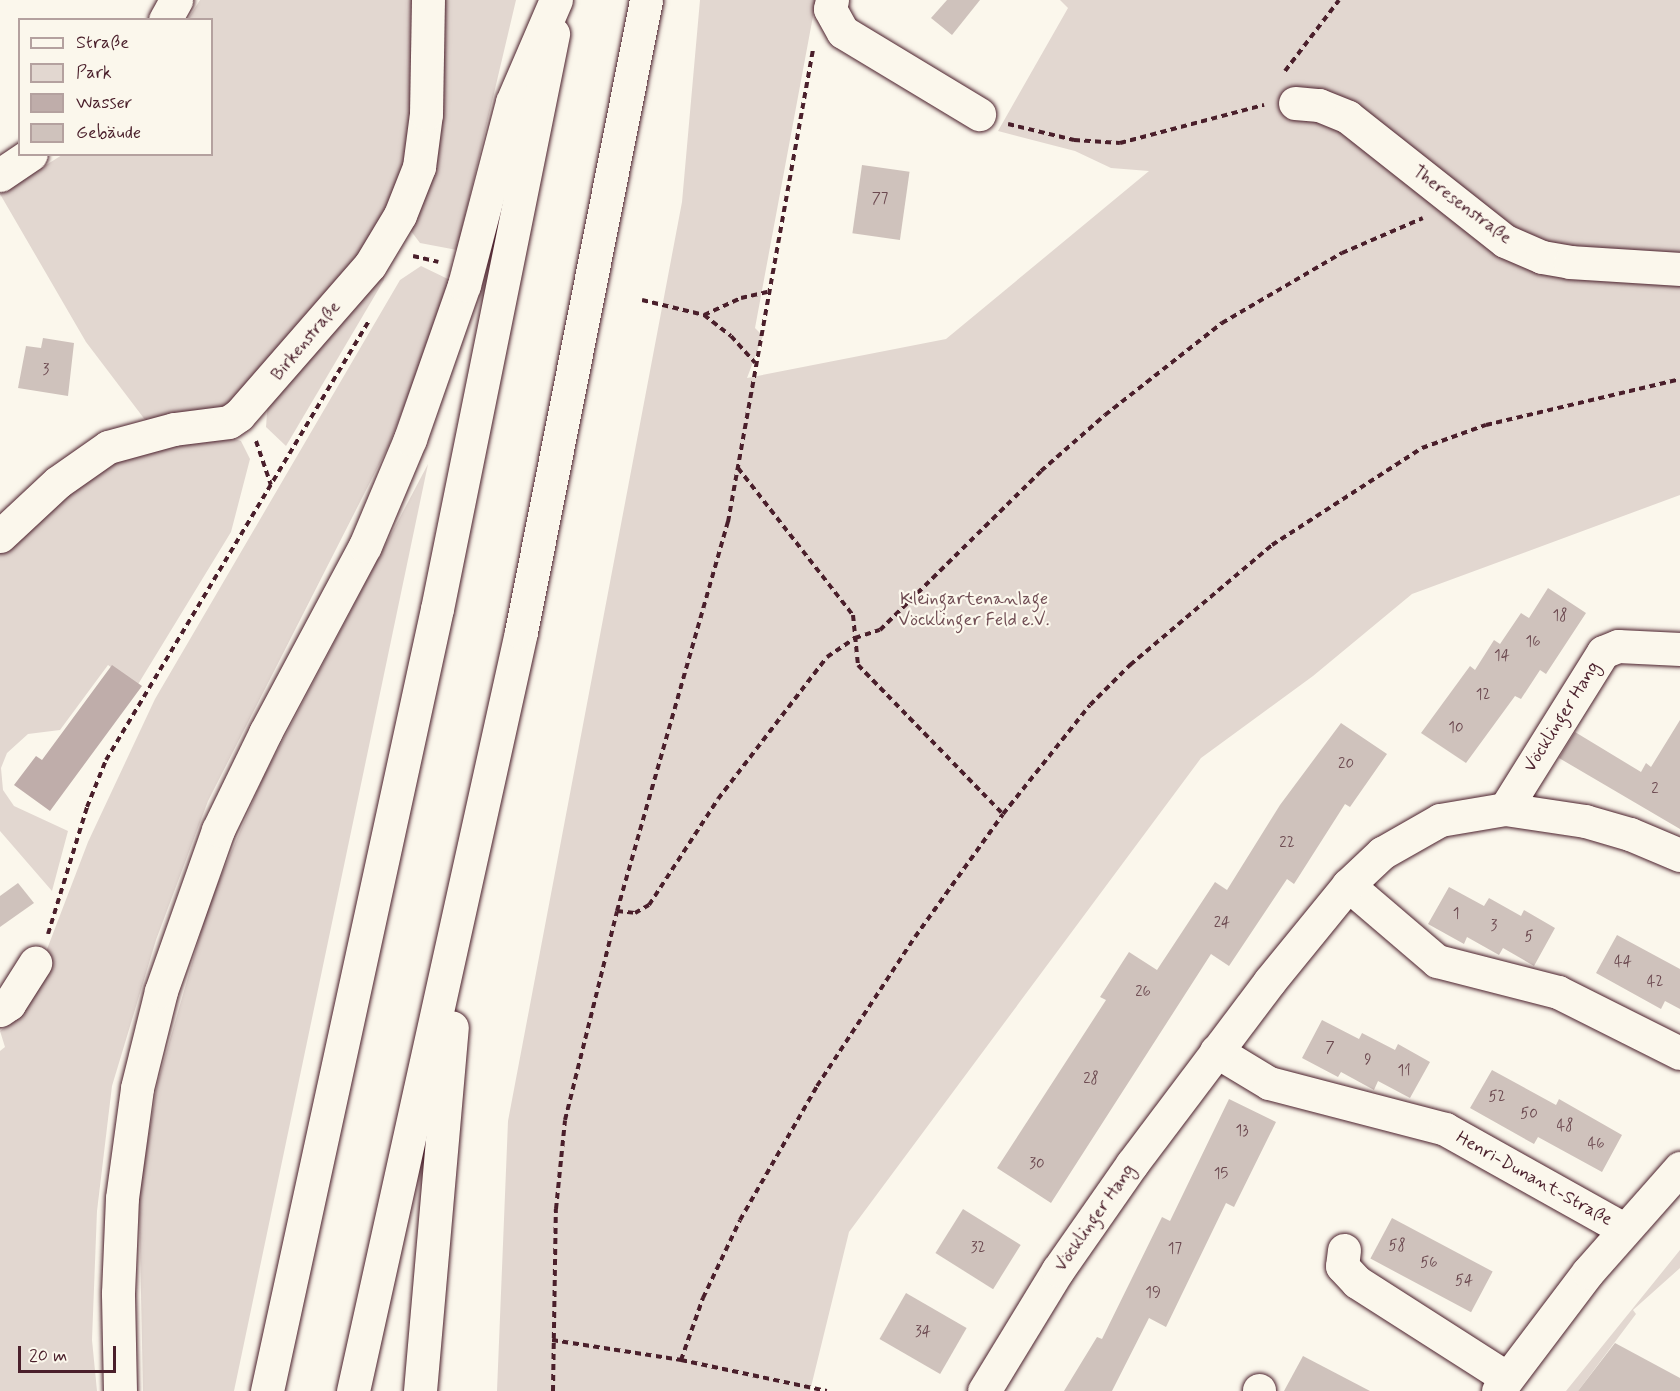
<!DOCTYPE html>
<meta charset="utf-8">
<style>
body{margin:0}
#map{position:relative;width:1680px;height:1391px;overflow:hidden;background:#fbf7ec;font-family:Mynerve,sans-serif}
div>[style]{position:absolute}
.green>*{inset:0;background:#e2d7d0}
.water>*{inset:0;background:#bfadaa}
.building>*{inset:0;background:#cfc2bc;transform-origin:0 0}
.path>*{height:4px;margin-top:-2px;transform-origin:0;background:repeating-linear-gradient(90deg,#4a1f2b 0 6px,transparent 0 10.5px)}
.roads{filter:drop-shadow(0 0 2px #4a1f2b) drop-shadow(0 0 2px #4a1f2b)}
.minor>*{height:33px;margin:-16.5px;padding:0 16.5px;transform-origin:16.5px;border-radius:16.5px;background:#fbf7ec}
.highway>*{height:33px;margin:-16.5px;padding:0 16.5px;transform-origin:16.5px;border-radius:16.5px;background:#fbf7ec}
span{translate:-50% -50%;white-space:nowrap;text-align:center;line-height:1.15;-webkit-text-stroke:4.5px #fbf7ec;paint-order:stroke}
.number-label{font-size:15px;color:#6b484f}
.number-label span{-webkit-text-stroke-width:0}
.street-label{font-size:18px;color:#4a1f2b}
.park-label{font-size:18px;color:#704d54}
.legend{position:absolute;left:18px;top:18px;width:195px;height:138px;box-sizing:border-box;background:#fbf7ec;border:2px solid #b4a19f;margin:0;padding:8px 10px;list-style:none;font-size:18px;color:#4a1f2b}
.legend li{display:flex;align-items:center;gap:12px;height:30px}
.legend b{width:30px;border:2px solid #b4a19f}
.scale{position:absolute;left:18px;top:1346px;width:98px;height:27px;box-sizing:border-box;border:3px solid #4a1f2b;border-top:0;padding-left:8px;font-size:18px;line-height:21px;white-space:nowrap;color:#4a1f2b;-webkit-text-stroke:4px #fbf7ec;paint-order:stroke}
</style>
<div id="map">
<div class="green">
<i style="clip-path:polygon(200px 0,516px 0,457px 250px,420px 243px,408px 227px,215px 433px,241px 441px,250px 459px,231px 532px,137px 686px,108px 665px,60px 730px,28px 734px,7px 753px,1px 768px,3px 790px,14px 806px,68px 831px,52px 891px,0 831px,0 540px,152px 429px,86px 342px,0 194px,62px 155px,212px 154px,212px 20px,188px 19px)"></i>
<i style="clip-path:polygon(700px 0,816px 0,755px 328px,763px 336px,747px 378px,946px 339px,1149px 171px,1111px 168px,1075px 151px,998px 131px,1068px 8px,1060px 0,1680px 0,1680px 495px,1412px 594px,1313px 676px,1201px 758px,849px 1232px,810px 1391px,497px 1391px,508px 1121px,682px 202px)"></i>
<i style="clip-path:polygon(421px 266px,450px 280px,408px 396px,389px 445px,208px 801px,156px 940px,112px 1086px,97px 1211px,92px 1340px,97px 1391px,0 1391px,0 1051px,5px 1047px,0 1031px,16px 1019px,36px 978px,88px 842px,155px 699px,400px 280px)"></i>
<i style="clip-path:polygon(386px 267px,384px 280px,286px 446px,266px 427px,268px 400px)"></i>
<i style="clip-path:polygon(428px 464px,234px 1391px,143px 1391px,139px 1195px,157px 1085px,209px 904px,263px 778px)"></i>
<i style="clip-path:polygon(1680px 1250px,1680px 1268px,1633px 1310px,1636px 1314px,1578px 1391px,1566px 1391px)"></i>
</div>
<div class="water">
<i style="clip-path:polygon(112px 665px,142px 686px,50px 811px,14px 785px,36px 756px,42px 760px)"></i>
</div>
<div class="building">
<i style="clip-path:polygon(947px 0,980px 0,952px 35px,931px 18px)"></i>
<i style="left:862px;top:165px;width:48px;height:69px;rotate:8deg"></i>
<i style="clip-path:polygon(43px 338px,74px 343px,68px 396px,18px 388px,26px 346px,41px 348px)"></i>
<i style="clip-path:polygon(1548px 588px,1586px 613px,1546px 674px,1540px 670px,1521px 699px,1515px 696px,1466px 763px,1421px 733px,1470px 666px,1475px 670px,1494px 640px,1500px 644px,1521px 613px,1529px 618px)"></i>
<i style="clip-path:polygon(1680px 720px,1680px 829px,1559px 758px,1575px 732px,1641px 772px,1646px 763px,1651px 767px)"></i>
<i style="clip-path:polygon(1341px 723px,1387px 754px,1350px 807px,1345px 804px,1294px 884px,1287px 879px,1229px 966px,1211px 954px,1051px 1203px,997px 1168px,1106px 1000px,1100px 997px,1129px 952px,1157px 970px,1215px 882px,1227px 890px,1280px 805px)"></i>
<i style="clip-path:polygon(18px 883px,34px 903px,0 927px,0 896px)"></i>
<i style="clip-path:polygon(1449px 887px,1484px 906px,1489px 898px,1521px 916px,1524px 910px,1555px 928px,1534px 966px,1503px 948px,1499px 955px,1467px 937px,1464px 944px,1428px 924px)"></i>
<i style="clip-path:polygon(1617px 935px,1680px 969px,1680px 1009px,1665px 1001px,1661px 1009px,1596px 973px)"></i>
<i style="clip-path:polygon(1322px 1020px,1359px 1039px,1362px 1033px,1395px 1050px,1398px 1044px,1430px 1062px,1410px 1098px,1378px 1081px,1374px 1090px,1341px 1072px,1338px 1077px,1302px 1058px)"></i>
<i style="clip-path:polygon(1492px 1070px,1556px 1105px,1559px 1099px,1622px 1135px,1602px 1172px,1538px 1137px,1534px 1144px,1470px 1108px)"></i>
<i style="clip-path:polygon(1229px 1099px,1276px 1122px,1234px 1207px,1226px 1203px,1166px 1327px,1149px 1318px,1112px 1391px,1064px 1391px,1097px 1337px,1102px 1339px,1162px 1217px,1170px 1221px)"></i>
<i style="left:963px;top:1209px;width:68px;height:52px;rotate:32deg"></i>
<i style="left:1392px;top:1218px;width:114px;height:46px;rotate:28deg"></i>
<i style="left:906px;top:1293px;width:70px;height:53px;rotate:30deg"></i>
<i style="clip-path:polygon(1615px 1343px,1680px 1378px,1680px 1391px,1578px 1391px)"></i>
<i style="clip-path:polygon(1303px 1356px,1370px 1391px,1284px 1391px)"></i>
</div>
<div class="path">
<i style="left:1285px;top:71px;width:89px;rotate:-52.7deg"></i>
<i style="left:1008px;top:124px;width:68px;rotate:13.6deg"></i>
<i style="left:1074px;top:140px;width:46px;rotate:3.7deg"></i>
<i style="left:1120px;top:143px;width:149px;rotate:-14.8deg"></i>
<i style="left:413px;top:256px;width:26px;rotate:13deg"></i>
<i style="left:642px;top:300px;width:64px;rotate:13.6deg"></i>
<i style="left:704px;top:315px;width:41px;rotate:-24.7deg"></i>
<i style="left:741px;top:298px;width:28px;rotate:-13deg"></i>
<i style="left:704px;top:315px;width:34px;rotate:38deg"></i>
<i style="left:731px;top:336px;width:36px;rotate:48deg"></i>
<i style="left:256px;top:441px;width:46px;rotate:71.2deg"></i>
<i style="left:738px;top:468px;width:187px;rotate:52deg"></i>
<i style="left:853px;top:615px;width:50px;rotate:84.3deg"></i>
<i style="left:858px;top:665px;width:208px;rotate:45.8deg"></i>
<i style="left:617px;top:911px;width:18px;rotate:6deg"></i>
<i style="left:635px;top:913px;width:16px;rotate:-30deg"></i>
<i style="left:649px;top:905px;width:126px;rotate:-56.9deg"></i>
<i style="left:718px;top:799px;width:179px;rotate:-52.5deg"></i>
<i style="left:827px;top:657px;width:34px;rotate:-34deg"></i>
<i style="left:855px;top:638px;width:26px;rotate:-18deg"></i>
<i style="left:880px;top:630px;width:226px;rotate:-44.6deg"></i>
<i style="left:1041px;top:471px;width:85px;rotate:-41.2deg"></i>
<i style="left:1105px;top:415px;width:149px;rotate:-38.2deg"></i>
<i style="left:1222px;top:323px;width:139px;rotate:-30.3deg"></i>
<i style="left:1342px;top:253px;width:88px;rotate:-23.4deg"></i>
<i style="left:48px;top:934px;width:133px;rotate:-72.9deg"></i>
<i style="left:87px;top:807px;width:51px;rotate:-68deg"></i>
<i style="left:106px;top:760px;width:514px;rotate:-59.09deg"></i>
<i style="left:552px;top:1340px;width:131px;rotate:8.8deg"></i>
<i style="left:681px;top:1360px;width:149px;rotate:12deg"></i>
<i style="left:681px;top:1360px;width:66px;rotate:-70.5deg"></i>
<i style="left:703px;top:1298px;width:86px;rotate:-64.6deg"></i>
<i style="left:740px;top:1220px;width:155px;rotate:-60.1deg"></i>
<i style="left:817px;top:1086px;width:178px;rotate:-56.7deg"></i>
<i style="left:915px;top:937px;width:151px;rotate:-54.4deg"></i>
<i style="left:1003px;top:814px;width:139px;rotate:-51.4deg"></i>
<i style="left:1090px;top:705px;width:57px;rotate:-45deg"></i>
<i style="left:1130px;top:665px;width:186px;rotate:-40.2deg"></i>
<i style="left:1272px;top:545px;width:179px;rotate:-32.9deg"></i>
<i style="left:1422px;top:448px;width:68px;rotate:-19.8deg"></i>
<i style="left:1486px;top:425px;width:199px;rotate:-13.3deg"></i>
<i style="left:553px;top:1391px;width:182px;rotate:-89.1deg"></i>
<i style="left:556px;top:1209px;width:89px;rotate:-84.2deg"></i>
<i style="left:565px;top:1120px;width:215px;rotate:-76deg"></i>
<i style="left:617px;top:911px;width:405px;rotate:-74.1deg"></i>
<i style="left:728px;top:522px;width:482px;rotate:-79.8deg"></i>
</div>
<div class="roads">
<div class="minor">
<i style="left:832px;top:0;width:9px;rotate:103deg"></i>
<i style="left:830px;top:9px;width:26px;rotate:61deg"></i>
<i style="left:843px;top:32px;width:159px;rotate:31.1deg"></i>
<i style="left:165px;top:20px;width:23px;rotate:-61deg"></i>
<i style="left:1295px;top:103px;width:24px;rotate:5deg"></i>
<i style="left:1319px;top:105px;width:31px;rotate:22deg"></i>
<i style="left:1348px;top:117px;width:200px;rotate:38.3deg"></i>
<i style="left:1505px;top:241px;width:40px;rotate:23.4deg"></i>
<i style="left:1542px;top:257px;width:28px;rotate:10deg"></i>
<i style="left:1570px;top:262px;width:110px;rotate:3.6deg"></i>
<i style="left:0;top:175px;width:37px;rotate:-34deg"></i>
<i style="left:0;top:536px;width:79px;rotate:-43deg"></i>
<i style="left:58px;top:482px;width:61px;rotate:-35deg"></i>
<i style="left:108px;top:447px;width:68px;rotate:-15.3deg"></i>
<i style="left:174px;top:429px;width:55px;rotate:-7.3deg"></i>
<i style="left:229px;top:422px;width:12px;rotate:-35deg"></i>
<i style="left:239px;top:415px;width:199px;rotate:-48.9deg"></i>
<i style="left:370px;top:265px;width:58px;rotate:-59deg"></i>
<i style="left:400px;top:215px;width:52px;rotate:-68.4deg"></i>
<i style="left:419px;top:167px;width:53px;rotate:-82.5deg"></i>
<i style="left:426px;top:114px;width:114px;rotate:-89deg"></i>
<i style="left:1505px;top:809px;width:185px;rotate:-58deg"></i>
<i style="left:1603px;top:652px;width:16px;rotate:-22deg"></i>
<i style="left:1618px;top:646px;width:62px;rotate:2.8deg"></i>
<i style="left:1348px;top:885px;width:117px;rotate:40.5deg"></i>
<i style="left:1437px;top:961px;width:125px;rotate:14.4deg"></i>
<i style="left:1558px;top:992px;width:136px;rotate:26.6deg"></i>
<i style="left:0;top:1010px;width:11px;rotate:-34deg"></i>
<i style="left:9px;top:1004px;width:49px;rotate:-57.6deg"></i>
<i style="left:1216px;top:1051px;width:62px;rotate:31.1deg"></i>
<i style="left:1269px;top:1083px;width:182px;rotate:14.6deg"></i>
<i style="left:1445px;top:1129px;width:205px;rotate:29.2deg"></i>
<i style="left:1344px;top:1250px;width:16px;rotate:97deg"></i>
<i style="left:1342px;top:1266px;width:22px;rotate:47deg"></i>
<i style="left:1357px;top:1282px;width:178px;rotate:32.6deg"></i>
<i style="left:984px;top:1391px;width:142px;rotate:-58.6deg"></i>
<i style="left:1058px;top:1270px;width:129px;rotate:-55.1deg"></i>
<i style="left:1132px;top:1164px;width:228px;rotate:-53deg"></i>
<i style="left:1269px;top:982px;width:125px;rotate:-50.8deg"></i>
<i style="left:1348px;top:885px;width:47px;rotate:-43.3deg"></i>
<i style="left:1382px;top:853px;width:67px;rotate:-29.6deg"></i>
<i style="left:1440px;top:820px;width:66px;rotate:-9.6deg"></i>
<i style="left:1505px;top:809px;width:81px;rotate:8.5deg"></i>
<i style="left:1585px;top:821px;width:47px;rotate:16.1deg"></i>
<i style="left:1630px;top:834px;width:54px;rotate:22.8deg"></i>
<i style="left:1259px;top:1391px;width:1px;rotate:-90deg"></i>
<i style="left:1498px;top:1391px;width:149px;rotate:-52.9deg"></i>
<i style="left:1588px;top:1272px;width:139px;rotate:-48.5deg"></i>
</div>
<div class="highway">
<i style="left:120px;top:1391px;width:98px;rotate:-91.2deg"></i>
<i style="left:118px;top:1293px;width:95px;rotate:-87.6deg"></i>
<i style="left:122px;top:1198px;width:111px;rotate:-82.2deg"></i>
<i style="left:137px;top:1088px;width:100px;rotate:-76.1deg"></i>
<i style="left:161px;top:991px;width:171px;rotate:-70.5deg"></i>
<i style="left:218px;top:830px;width:108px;rotate:-64.1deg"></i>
<i style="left:265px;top:733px;width:212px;rotate:-61.9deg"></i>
<i style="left:365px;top:546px;width:116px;rotate:-67.2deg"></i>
<i style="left:410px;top:439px;width:163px;rotate:-70.7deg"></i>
<i style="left:464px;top:285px;width:189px;rotate:-75.3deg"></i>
<i style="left:512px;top:102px;width:111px;rotate:-66.7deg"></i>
<i style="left:267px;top:1391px;width:800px;rotate:-77.74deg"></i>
<i style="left:437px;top:609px;width:587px;rotate:-78.59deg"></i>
<i style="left:353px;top:1391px;width:777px;rotate:-77.52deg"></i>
<i style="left:521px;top:632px;width:644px;rotate:-78.81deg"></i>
<i style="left:420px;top:1391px;width:365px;rotate:-85deg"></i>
</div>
</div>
<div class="number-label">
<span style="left:880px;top:200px">77</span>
<span style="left:46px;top:371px">3</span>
<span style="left:1560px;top:617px">18</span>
<span style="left:1533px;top:643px">16</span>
<span style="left:1502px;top:657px">14</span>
<span style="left:1483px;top:696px">12</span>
<span style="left:1456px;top:729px">10</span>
<span style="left:1346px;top:765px">20</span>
<span style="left:1655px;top:790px">2</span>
<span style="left:1287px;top:844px">22</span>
<span style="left:1456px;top:915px">1</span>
<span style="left:1222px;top:924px">24</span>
<span style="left:1494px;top:927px">3</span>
<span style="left:1529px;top:938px">5</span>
<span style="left:1623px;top:963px">44</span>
<span style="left:1655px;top:983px">42</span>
<span style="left:1143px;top:993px">26</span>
<span style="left:1330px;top:1049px">7</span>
<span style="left:1368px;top:1061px">9</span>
<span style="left:1404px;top:1072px">11</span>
<span style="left:1091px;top:1080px">28</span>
<span style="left:1497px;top:1098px">52</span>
<span style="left:1529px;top:1115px">50</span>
<span style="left:1565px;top:1127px">48</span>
<span style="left:1242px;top:1132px">13</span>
<span style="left:1596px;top:1145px">46</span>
<span style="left:1037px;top:1165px">30</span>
<span style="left:1221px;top:1175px">15</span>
<span style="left:1397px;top:1247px">58</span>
<span style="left:978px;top:1249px">32</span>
<span style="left:1175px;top:1250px">17</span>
<span style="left:1429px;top:1264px">56</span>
<span style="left:1464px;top:1282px">54</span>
<span style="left:1153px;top:1294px">19</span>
<span style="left:923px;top:1333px">34</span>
</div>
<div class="street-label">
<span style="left:1462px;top:205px;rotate:37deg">Theresenstraße</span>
<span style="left:306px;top:341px;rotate:-50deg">Birkenstraße</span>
<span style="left:1562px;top:717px;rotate:-58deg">Vöcklinger Hang</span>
<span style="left:1534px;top:1179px;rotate:29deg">Henri-Dunant-Straße</span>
<span style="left:1095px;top:1218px;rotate:-55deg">Vöcklinger Hang</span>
</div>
<div class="park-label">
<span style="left:974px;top:610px">Kleingartenanlage<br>Vöcklinger Feld e.V.</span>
</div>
<ul class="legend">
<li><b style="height:8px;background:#fbf7ec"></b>Straße</li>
<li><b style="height:16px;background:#e2d7d0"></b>Park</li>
<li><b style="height:16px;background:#bfadaa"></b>Wasser</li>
<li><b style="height:16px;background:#cfc2bc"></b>Gebäude</li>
</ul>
<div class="scale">20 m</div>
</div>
